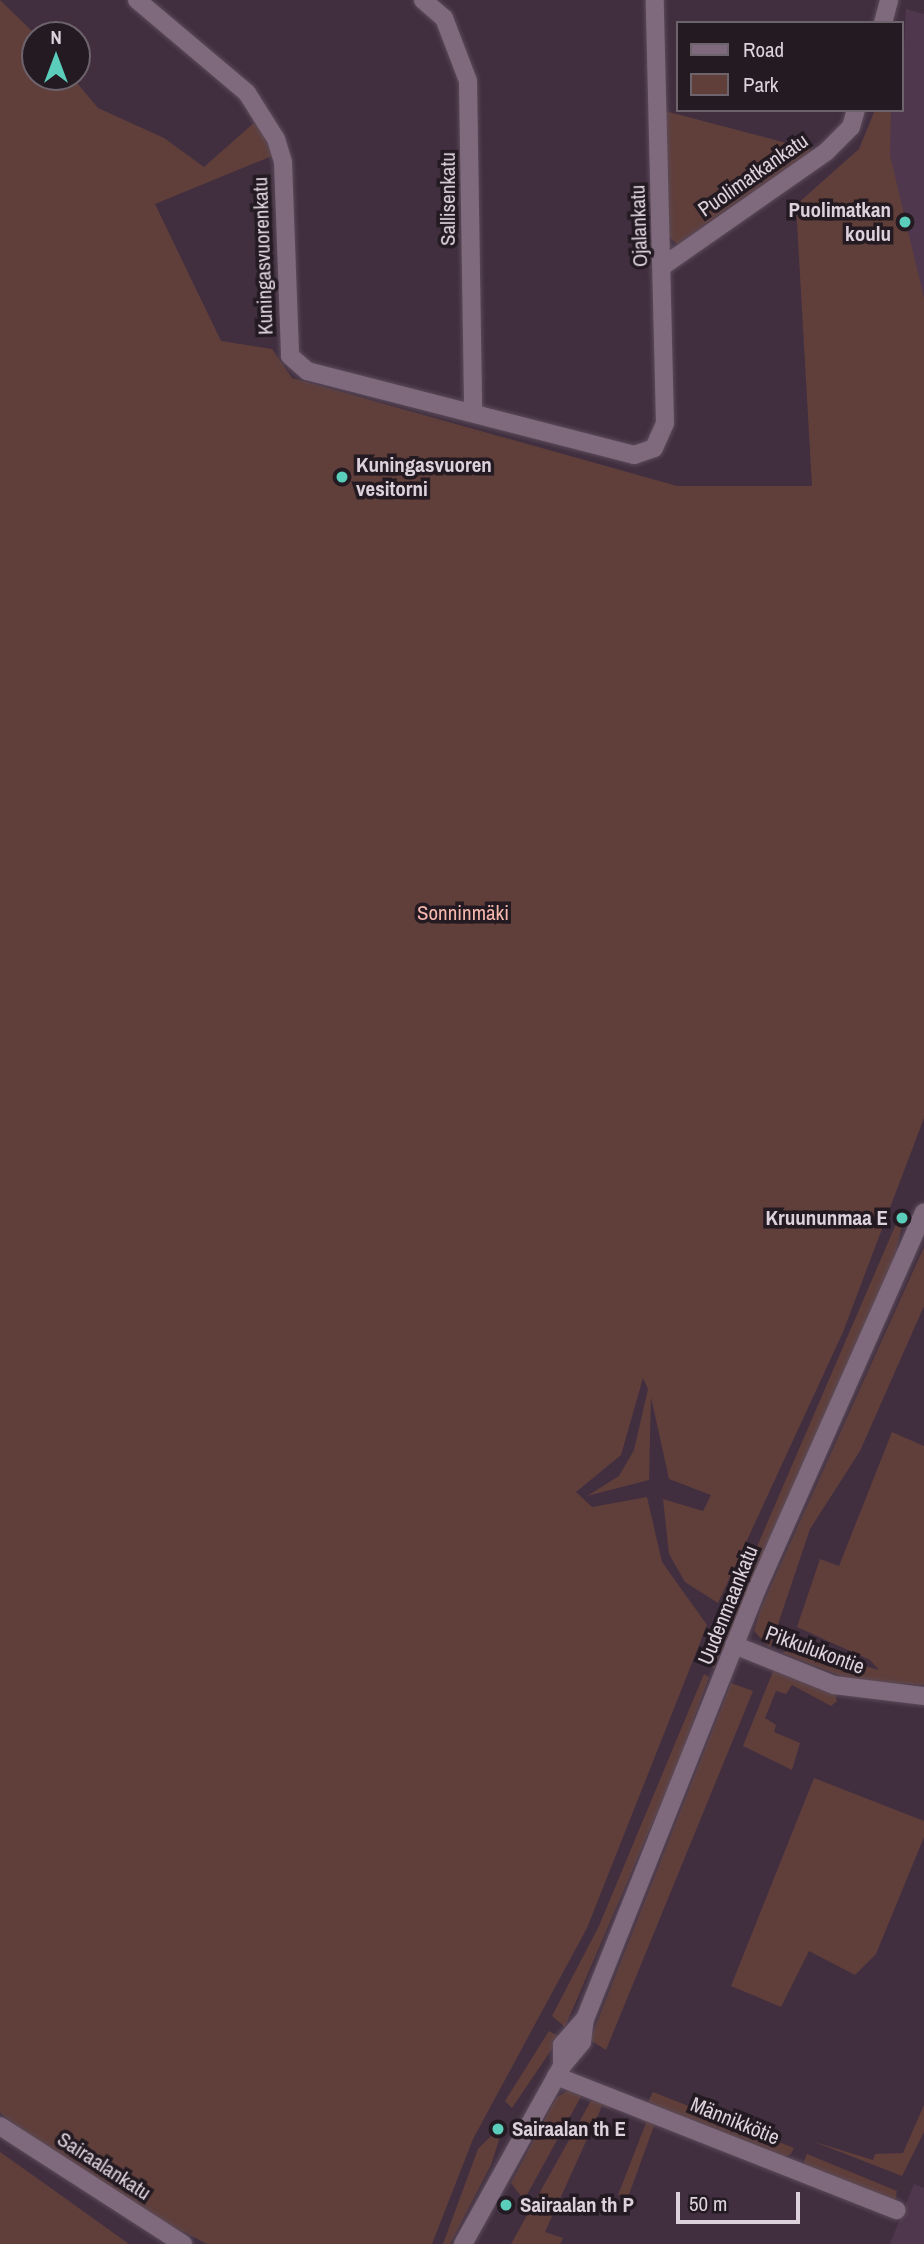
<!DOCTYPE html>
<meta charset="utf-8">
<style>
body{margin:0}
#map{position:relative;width:924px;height:2244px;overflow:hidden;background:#412f40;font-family:"Archivo Narrow",sans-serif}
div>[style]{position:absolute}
.built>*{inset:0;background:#4f374d}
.green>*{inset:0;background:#603f3b}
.roads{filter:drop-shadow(0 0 2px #5b4b59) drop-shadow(0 0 2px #5b4b59)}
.street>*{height:18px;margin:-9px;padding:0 9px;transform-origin:9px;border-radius:9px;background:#7f6a7d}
.secondary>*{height:18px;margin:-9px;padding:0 9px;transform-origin:9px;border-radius:9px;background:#7f6a7d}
.dots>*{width:19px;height:19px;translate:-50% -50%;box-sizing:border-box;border:4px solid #231a22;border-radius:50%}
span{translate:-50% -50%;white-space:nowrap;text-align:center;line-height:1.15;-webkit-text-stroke:7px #231a22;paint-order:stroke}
.street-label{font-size:21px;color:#ddd1dc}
.poi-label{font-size:21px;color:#ddd1dc;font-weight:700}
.right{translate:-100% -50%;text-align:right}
.left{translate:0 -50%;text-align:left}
.park-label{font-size:21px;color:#f6b7ad}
.legend{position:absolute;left:676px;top:21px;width:228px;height:91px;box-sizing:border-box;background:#231a22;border:2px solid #6d636c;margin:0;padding:9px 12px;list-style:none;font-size:21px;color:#ddd1dc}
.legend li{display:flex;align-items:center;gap:14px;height:35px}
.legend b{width:35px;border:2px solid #6d636c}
.north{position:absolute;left:21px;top:21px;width:70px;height:70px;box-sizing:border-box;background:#231a22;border:2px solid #6d636c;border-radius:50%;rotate:0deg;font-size:19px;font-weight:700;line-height:28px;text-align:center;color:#ddd1dc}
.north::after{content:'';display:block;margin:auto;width:24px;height:32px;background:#5bcebb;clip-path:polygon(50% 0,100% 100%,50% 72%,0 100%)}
.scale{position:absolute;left:676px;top:2192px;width:124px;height:32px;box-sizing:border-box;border:4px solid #ddd1dc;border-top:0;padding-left:9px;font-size:21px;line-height:24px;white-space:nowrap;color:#ddd1dc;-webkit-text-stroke:5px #231a22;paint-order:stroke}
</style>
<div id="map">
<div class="built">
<i style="clip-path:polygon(906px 9px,924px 14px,924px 499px,859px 149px,875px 110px,901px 110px)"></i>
<i style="clip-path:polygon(914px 2184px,924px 2188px,924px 2244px,890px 2244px)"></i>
</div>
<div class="green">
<i style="clip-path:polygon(0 0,36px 35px,35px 77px,72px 77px,98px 108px,164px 138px,204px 167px,257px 120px,272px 156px,155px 204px,221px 341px,272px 349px,292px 378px,677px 486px,812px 486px,796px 205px,859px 149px,875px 110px,891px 110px,890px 155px,924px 298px,924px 1118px,843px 1332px,718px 1603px,685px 1582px,669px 1554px,663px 1499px,703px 1511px,711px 1495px,669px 1479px,651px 1397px,649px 1480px,587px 1496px,619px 1476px,634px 1450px,648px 1389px,643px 1378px,621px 1455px,576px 1492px,592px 1507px,647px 1497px,662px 1562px,707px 1625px,587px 1928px,473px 2139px,432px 2244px,207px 2244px,111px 2194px,0 2113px)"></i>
<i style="clip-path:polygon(665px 111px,813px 150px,677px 244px,667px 235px)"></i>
<i style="clip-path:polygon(896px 1224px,902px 1226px,894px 1260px,714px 1668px,706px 1665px)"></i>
<i style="clip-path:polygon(924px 1247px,924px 1306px,860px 1451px,810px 1529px,770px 1648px,754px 1631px,761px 1608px)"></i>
<i style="clip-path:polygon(892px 1432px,924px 1446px,924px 1685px,851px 1680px,782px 1653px,793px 1647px,879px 1670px,870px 1660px,797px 1627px,820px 1559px,839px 1566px)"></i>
<i style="clip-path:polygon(774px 1669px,835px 1694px,837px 1701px,831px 1706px,792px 1685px,786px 1694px,776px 1691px,765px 1718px,776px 1725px,774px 1732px,800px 1743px,792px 1770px,743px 1746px)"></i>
<i style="clip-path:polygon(704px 1674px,709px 1677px,677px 1766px,565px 2027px,552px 2016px,599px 1926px)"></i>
<i style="clip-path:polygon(731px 1683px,753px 1691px,606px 2050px,590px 2040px)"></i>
<i style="clip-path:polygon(814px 1778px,924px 1821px,924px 1837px,876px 1954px,855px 1975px,809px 1951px,781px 2007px,731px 1986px)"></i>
<i style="clip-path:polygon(549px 2031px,560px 2037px,512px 2108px,505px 2101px)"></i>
<i style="clip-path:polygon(568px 2090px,583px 2093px,524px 2200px,511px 2183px,556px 2098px)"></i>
<i style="clip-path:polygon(653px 2092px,794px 2148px,791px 2154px,784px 2157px,648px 2102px)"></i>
<i style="clip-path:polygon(593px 2097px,613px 2110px,602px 2106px,545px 2232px,563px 2238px,560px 2244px,511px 2244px)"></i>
<i style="clip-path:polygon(924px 2105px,924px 2132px,902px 2176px,812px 2141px,873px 2160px,875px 2154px,903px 2153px)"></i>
<i style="clip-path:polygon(632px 2114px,666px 2125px,654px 2126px,628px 2197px,618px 2195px,646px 2123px)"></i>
<i style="clip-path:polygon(493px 2134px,500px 2137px,491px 2165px,450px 2244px,443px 2244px,478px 2149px)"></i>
<i style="clip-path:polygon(0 2152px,34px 2176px,129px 2244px,0 2244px)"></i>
<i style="clip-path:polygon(807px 2154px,897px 2191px,895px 2202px,802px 2166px)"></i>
</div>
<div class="roads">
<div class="street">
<i style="left:137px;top:0;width:144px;rotate:40.2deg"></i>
<i style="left:247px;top:93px;width:54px;rotate:57.8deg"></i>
<i style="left:276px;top:139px;width:24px;rotate:73deg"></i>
<i style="left:283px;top:162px;width:194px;rotate:87.9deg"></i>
<i style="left:290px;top:356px;width:23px;rotate:41deg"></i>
<i style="left:307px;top:371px;width:338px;rotate:14.4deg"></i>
<i style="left:634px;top:455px;width:21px;rotate:-19deg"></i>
<i style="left:654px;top:448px;width:27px;rotate:-66deg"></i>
<i style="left:665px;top:423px;width:423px;rotate:-91.4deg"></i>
<i style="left:423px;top:0;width:28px;rotate:41deg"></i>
<i style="left:444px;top:18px;width:67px;rotate:69.1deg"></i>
<i style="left:468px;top:81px;width:332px;rotate:89.1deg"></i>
<i style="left:883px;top:23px;width:24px;rotate:-75deg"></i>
<i style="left:663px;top:266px;width:200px;rotate:-35deg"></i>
<i style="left:827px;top:151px;width:34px;rotate:-45deg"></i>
<i style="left:851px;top:127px;width:18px;rotate:-74deg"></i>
<i style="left:734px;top:1645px;width:108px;rotate:21.8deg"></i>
<i style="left:834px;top:1685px;width:91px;rotate:7deg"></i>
<i style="left:556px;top:2076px;width:366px;rotate:21.5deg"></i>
</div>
<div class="secondary">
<i style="left:562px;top:2066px;width:21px;rotate:-90deg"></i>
<i style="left:562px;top:2045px;width:35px;rotate:-49deg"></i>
<i style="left:0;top:2126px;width:218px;rotate:32.8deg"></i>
<i style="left:463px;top:2244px;width:204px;rotate:-60.9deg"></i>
<i style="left:562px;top:2066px;width:31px;rotate:-50deg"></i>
<i style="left:582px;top:2042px;width:23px;rotate:-83deg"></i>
<i style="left:585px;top:2019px;width:463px;rotate:-68.2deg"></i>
<i style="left:757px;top:1589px;width:412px;rotate:-66.1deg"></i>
</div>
</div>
<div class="dots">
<i style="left:905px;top:222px;background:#5bcebb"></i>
<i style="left:342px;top:477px;background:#5bcebb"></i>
<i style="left:902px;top:1218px;background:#5bcebb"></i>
<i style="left:498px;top:2129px;background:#5bcebb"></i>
<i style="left:506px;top:2205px;background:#5bcebb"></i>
</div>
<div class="street-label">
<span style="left:753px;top:175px;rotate:-35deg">Puolimatkankatu</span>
<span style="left:448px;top:199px;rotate:-90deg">Sallisenkatu</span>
<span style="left:639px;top:226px;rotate:-92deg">Ojalankatu</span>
<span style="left:263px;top:256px;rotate:-92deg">Kuningasvuorenkatu</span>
<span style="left:728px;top:1605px;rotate:-68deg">Uudenmaankatu</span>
<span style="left:815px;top:1650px;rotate:20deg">Pikkulukontie</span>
<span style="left:735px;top:2121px;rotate:22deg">Männikkötie</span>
<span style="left:104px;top:2166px;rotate:33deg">Sairaalankatu</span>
</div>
<div class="poi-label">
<span class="right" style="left:891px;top:222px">Puolimatkan<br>koulu</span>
<span class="left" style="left:356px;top:477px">Kuningasvuoren<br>vesitorni</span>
<span class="right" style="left:888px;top:1218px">Kruununmaa E</span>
<span class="left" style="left:512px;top:2129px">Sairaalan th E</span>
<span class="left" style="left:520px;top:2205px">Sairaalan th P</span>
</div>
<div class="park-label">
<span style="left:463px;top:913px">Sonninmäki</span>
</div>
<ul class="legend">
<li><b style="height:9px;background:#7f6a7d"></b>Road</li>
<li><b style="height:19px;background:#603f3b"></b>Park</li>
</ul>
<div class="north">N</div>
<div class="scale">50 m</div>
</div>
